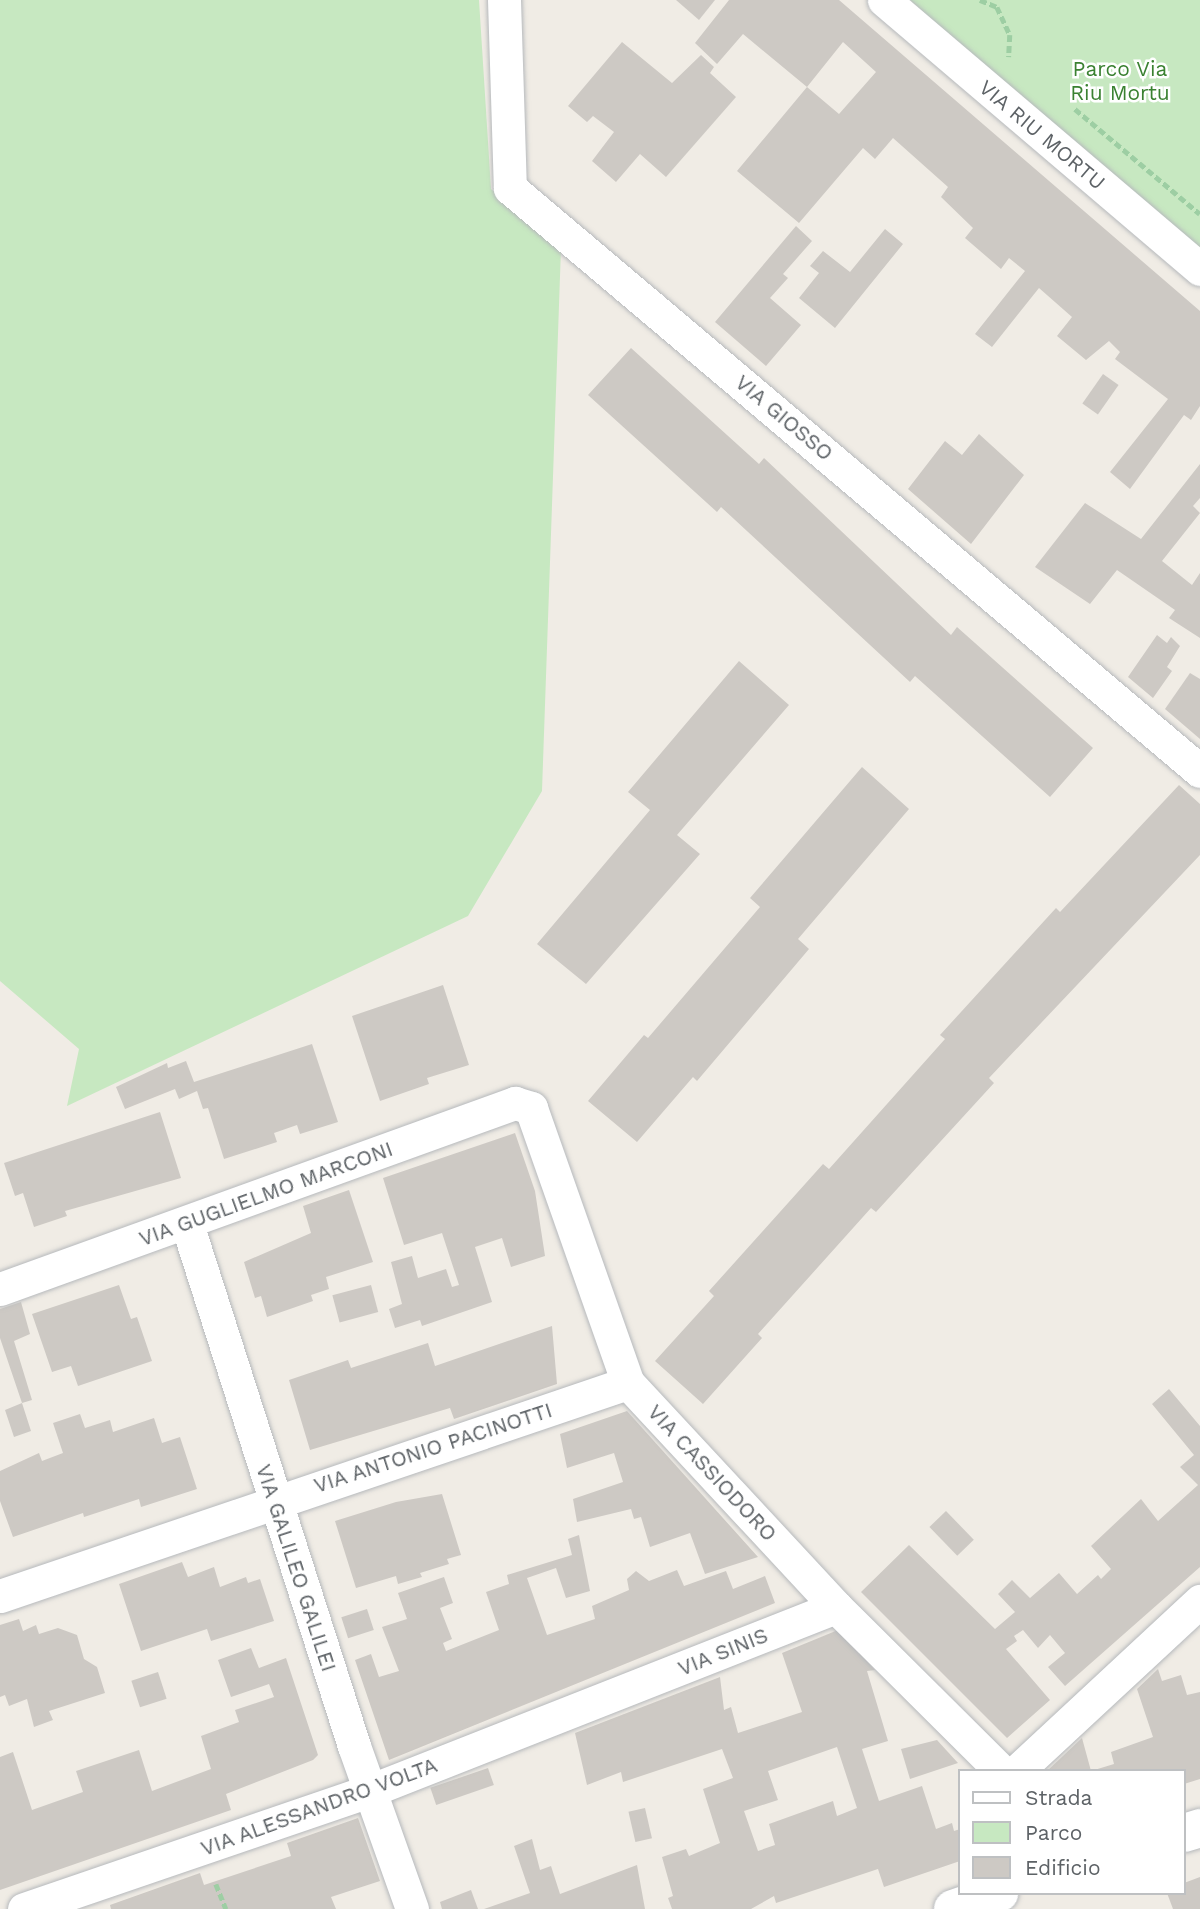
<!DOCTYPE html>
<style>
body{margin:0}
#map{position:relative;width:1200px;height:1909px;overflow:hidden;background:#f0ece5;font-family:"Work Sans",sans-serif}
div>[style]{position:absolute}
.green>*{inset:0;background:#c7e8c1}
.building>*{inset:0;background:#cdc9c4;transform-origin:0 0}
.path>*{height:4.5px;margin-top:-2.25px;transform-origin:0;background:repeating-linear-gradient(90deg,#9dcea3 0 7px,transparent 0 10.5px)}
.roads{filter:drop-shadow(0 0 2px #b6b9bc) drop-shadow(0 0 2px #b6b9bc)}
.street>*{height:33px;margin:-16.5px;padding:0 16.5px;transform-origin:16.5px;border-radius:16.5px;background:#fff}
.secondary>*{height:38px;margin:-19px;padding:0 19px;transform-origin:19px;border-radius:19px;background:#fff}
span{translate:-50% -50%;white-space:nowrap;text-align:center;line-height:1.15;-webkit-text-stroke:5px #fff;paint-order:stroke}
.park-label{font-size:21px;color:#3a8131}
.street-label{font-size:21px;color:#5d6266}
.legend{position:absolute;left:958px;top:1769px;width:228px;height:126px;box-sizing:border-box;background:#fff;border:2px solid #bec0c2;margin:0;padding:9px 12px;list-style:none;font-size:21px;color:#5d6266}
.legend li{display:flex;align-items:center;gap:14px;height:35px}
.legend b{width:35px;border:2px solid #bec0c2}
</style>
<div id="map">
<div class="green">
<i style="clip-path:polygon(0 0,479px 0,491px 189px,561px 248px,542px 791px,468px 916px,67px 1106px,79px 1049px,0 981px)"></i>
<i style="clip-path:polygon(910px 0,1200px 0,1200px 259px)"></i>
</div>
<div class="building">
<i style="clip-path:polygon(676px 0,715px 0,699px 20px)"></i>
<i style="clip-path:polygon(evenodd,729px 0,839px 0,1200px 311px,1200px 406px,1191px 420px,1184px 415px,1130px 489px,1110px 472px,1168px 399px,1115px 359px,1120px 352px,1109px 341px,1086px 360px,1057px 336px,1072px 317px,1039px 288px,992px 347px,975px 334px,1025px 271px,1009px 258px,1001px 269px,965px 238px,973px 228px,941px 197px,948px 187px,893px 138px,875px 159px,863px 148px,799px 223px,737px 171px,807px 87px,743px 34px,717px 64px,695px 43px,729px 0,843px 42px,876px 72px,839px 114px,807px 87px,843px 42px)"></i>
<i style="clip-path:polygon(622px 42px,672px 83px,701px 55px,714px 67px,710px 73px,736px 97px,666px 177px,640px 154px,616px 182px,592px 161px,614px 132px,593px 116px,587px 122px,568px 106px)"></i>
<i style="clip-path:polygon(796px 226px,812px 241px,783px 274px,788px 278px,770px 298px,801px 325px,766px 366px,715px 322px)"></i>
<i style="clip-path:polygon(885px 229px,903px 244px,835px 328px,799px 298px,819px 273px,810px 266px,823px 251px,850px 272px)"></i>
<i style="clip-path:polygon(631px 348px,759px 464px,764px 458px,951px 635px,957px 627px,1093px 748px,1050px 797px,915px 676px,910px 682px,721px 507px,717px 512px,588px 395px)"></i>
<i style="left:1103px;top:374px;width:19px;height:36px;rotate:35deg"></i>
<i style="clip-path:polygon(979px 434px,1024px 475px,971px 544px,908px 489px,945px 441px,962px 455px)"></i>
<i style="clip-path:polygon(1200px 464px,1200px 498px,1193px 506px,1200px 513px,1162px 561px,1192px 585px,1200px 573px,1200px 638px,1169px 618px,1175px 610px,1117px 570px,1090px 604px,1035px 567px,1085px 503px,1141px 539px)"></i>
<i style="clip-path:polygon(1157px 635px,1167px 643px,1171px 637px,1180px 646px,1167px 667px,1172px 671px,1153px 698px,1128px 677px)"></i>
<i style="clip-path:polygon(739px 661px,789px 705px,677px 835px,700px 854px,586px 984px,537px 944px,650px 810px,628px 792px)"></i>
<i style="clip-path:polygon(1190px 673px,1200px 679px,1200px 739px,1165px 709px)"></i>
<i style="clip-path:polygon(862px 767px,909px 809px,798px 939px,809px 949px,697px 1081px,693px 1077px,637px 1142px,588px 1101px,644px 1035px,648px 1038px,760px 907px,750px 898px)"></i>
<i style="clip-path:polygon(1179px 785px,1200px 804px,1200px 855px,989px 1078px,994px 1083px,876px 1212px,871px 1208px,758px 1334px,762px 1338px,703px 1404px,655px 1361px,714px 1296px,709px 1291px,823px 1164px,829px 1169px,945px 1039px,940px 1035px,1056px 908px,1060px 912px)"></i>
<i style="clip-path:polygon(443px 985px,469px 1065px,427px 1078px,429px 1084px,380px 1101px,352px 1016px)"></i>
<i style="clip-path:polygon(312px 1044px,338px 1122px,300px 1134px,297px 1125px,274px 1133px,277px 1142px,224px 1159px,208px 1108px,203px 1109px,197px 1091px,179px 1099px,175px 1089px,125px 1109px,116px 1087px,167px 1063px,168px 1068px,186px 1061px,194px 1082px)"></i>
<i style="clip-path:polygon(160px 1112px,181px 1178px,65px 1211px,67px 1216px,34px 1227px,23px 1193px,15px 1196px,4px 1163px)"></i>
<i style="clip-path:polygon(515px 1133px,535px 1191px,545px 1256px,511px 1267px,502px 1238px,475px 1247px,492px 1302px,422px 1326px,420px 1320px,395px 1328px,389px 1309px,402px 1304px,391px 1262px,412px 1256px,418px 1278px,446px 1269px,452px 1287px,459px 1285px,442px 1233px,404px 1245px,383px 1178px)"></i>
<i style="clip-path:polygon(349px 1190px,373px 1262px,326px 1277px,329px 1289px,311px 1295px,313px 1301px,267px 1317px,261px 1296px,255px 1298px,244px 1262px,311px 1233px,303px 1206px)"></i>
<i style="clip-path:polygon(119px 1285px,131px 1319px,137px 1317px,152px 1361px,78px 1386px,71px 1366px,52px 1372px,32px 1314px)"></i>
<i style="left:371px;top:1285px;width:28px;height:40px;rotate:75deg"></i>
<i style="clip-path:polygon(21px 1302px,30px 1334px,14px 1341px,32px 1400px,22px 1403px,31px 1431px,14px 1437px,5px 1410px,22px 1403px,0 1338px,0 1309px)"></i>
<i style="clip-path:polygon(552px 1326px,557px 1384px,454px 1419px,450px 1408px,310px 1450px,289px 1380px,348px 1360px,351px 1368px,428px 1343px,435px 1366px)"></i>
<i style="clip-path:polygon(1169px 1389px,1200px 1426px,1200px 1567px,1065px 1686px,1048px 1667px,1065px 1653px,1050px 1635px,1038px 1648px,1023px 1630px,1014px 1636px,1017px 1641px,1006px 1649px,1050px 1700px,1007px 1738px,861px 1592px,909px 1545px,995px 1629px,1015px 1612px,998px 1594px,1012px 1580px,1030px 1598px,1059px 1573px,1077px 1594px,1098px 1575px,1101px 1579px,1111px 1569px,1091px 1546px,1141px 1499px,1158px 1521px,1198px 1485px,1180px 1467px,1194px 1455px,1152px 1404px)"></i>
<i style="clip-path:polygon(627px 1411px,758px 1557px,705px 1574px,690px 1533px,650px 1547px,641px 1517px,634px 1519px,631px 1509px,577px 1522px,573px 1499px,623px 1482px,614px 1453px,567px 1468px,560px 1434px)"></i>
<i style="clip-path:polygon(80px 1414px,85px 1428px,110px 1420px,113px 1432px,154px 1418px,162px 1443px,180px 1437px,197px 1489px,141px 1507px,139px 1499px,84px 1517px,83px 1513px,13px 1537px,0 1501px,0 1471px,39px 1453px,42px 1461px,63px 1453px,53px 1423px)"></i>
<i style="clip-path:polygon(442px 1494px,461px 1555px,447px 1559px,449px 1564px,420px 1573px,422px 1577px,398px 1584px,396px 1576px,356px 1588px,335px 1521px,396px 1502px)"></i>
<i style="left:946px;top:1511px;width:40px;height:23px;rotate:46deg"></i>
<i style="clip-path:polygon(579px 1535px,590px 1591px,566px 1598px,556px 1568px,527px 1578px,547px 1635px,595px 1619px,592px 1606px,629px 1590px,627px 1579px,636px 1571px,649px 1581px,677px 1570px,684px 1586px,726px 1571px,733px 1589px,765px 1576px,775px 1603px,389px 1760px,355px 1660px,371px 1654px,379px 1677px,399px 1671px,382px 1627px,407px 1619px,398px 1593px,444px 1577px,453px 1603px,440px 1608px,452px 1639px,443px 1643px,446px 1651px,499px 1630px,486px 1592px,509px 1584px,507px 1575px,572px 1555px,568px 1539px)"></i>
<i style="clip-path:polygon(182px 1562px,188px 1577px,214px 1567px,220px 1587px,246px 1577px,248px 1583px,260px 1579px,274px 1621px,211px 1641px,207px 1629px,141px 1651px,119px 1584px)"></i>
<i style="left:367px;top:1609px;width:22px;height:27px;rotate:72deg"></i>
<i style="clip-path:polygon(19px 1619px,23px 1631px,36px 1625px,39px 1634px,58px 1628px,77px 1635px,84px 1659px,97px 1667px,105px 1693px,49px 1711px,53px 1720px,34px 1727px,27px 1699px,9px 1706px,5px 1695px,0 1697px,0 1625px)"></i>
<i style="clip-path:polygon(evenodd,838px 1630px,875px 1670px,867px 1671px,888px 1741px,862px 1749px,879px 1801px,922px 1786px,936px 1829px,952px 1823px,954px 1831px,960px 1829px,960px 1861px,884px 1887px,878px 1869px,776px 1903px,774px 1896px,751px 1909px,672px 1909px,668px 1898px,673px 1896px,662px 1857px,686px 1849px,689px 1856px,720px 1843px,703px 1789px,733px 1778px,722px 1749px,623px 1782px,621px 1772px,587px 1785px,575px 1733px,720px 1677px,724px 1710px,731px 1707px,738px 1733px,802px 1712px,782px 1653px,838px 1630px,837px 1747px,857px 1808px,837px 1816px,833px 1801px,769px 1824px,775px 1845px,758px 1851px,744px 1811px,778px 1800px,768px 1771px,837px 1747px)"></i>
<i style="clip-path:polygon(251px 1648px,259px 1668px,286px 1658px,318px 1755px,313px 1760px,226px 1794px,231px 1810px,0 1890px,0 1757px,13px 1752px,32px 1810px,83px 1792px,76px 1771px,139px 1750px,152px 1791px,211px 1769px,201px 1736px,239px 1722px,235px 1710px,274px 1697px,269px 1684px,231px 1697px,218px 1660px)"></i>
<i style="clip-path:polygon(1158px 1669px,1162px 1681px,1181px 1675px,1187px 1695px,1200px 1692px,1200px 1779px,1184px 1784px,1184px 1771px,1091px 1771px,1114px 1764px,1111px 1752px,1153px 1737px,1137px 1689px)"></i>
<i style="left:158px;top:1672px;width:28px;height:28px;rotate:72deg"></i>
<i style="clip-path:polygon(1082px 1738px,1091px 1771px,1047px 1771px)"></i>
<i style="clip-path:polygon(937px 1740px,958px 1763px,910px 1779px,901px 1749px)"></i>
<i style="left:488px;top:1768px;width:18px;height:61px;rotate:71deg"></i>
<i style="left:645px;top:1808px;width:31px;height:17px;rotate:77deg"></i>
<i style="clip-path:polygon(358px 1818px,380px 1881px,331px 1897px,336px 1909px,111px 1909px,110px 1905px,200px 1873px,204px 1885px,291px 1856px,287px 1843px)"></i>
<i style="clip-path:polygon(532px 1839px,540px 1870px,551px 1866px,560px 1894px,637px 1865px,645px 1909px,484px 1909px,530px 1893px,514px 1846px)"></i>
<i style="clip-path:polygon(1200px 1877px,1200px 1909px,1173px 1909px,1167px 1893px,1184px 1893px,1184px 1883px)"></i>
<i style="clip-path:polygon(471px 1890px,478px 1909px,442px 1909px,440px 1902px)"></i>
</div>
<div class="path">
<i style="left:980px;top:0;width:18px;rotate:22deg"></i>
<i style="left:997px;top:7px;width:31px;rotate:65deg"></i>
<i style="left:1010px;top:35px;width:22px;rotate:93deg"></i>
<i style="left:1075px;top:109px;width:163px;rotate:40deg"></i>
<i style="left:216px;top:1884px;width:27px;rotate:68deg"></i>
</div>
<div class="roads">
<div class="street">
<i style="left:504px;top:0;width:188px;rotate:88.2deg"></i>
<i style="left:510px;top:188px;width:903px;rotate:40.2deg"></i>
<i style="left:884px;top:0;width:415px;rotate:40.4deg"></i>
<i style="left:187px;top:1224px;width:548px;rotate:72.26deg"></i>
<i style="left:354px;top:1746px;width:173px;rotate:70.4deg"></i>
<i style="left:0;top:1289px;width:548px;rotate:-19.86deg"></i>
<i style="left:515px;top:1103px;width:17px;rotate:17deg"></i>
<i style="left:531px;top:1108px;width:292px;rotate:70.6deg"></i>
<i style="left:628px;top:1383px;width:306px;rotate:47.1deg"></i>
<i style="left:836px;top:1607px;width:233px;rotate:44.8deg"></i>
<i style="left:0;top:1596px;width:663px;rotate:-18.74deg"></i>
<i style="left:1017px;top:1771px;width:250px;rotate:-42.9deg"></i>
<i style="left:24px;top:1909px;width:365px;rotate:-18.9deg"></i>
<i style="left:369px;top:1791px;width:502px;rotate:-21.5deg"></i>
</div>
<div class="secondary">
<i style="left:1184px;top:1833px;width:17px;rotate:-17deg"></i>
<i style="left:953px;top:1909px;width:49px;rotate:-19.2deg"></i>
</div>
</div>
<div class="park-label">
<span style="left:1120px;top:81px">Parco Via<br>Riu Mortu</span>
</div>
<div class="street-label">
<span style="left:1042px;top:135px;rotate:40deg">VIA RIU MORTU</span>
<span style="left:784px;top:418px;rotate:40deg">VIA GIOSSO</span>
<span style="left:266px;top:1194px;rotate:-20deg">VIA GUGLIELMO MARCONI</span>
<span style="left:433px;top:1448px;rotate:-18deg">VIA ANTONIO PACINOTTI</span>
<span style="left:712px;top:1473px;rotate:47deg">VIA CASSIODORO</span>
<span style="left:296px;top:1568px;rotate:72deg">VIA GALILEO GALILEI</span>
<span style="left:723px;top:1652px;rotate:-22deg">VIA SINIS</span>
<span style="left:319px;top:1807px;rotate:-20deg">VIA ALESSANDRO VOLTA</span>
</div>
<ul class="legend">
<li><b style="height:9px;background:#fff"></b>Strada</li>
<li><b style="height:19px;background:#c7e8c1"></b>Parco</li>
<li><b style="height:19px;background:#cdc9c4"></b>Edificio</li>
</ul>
</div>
